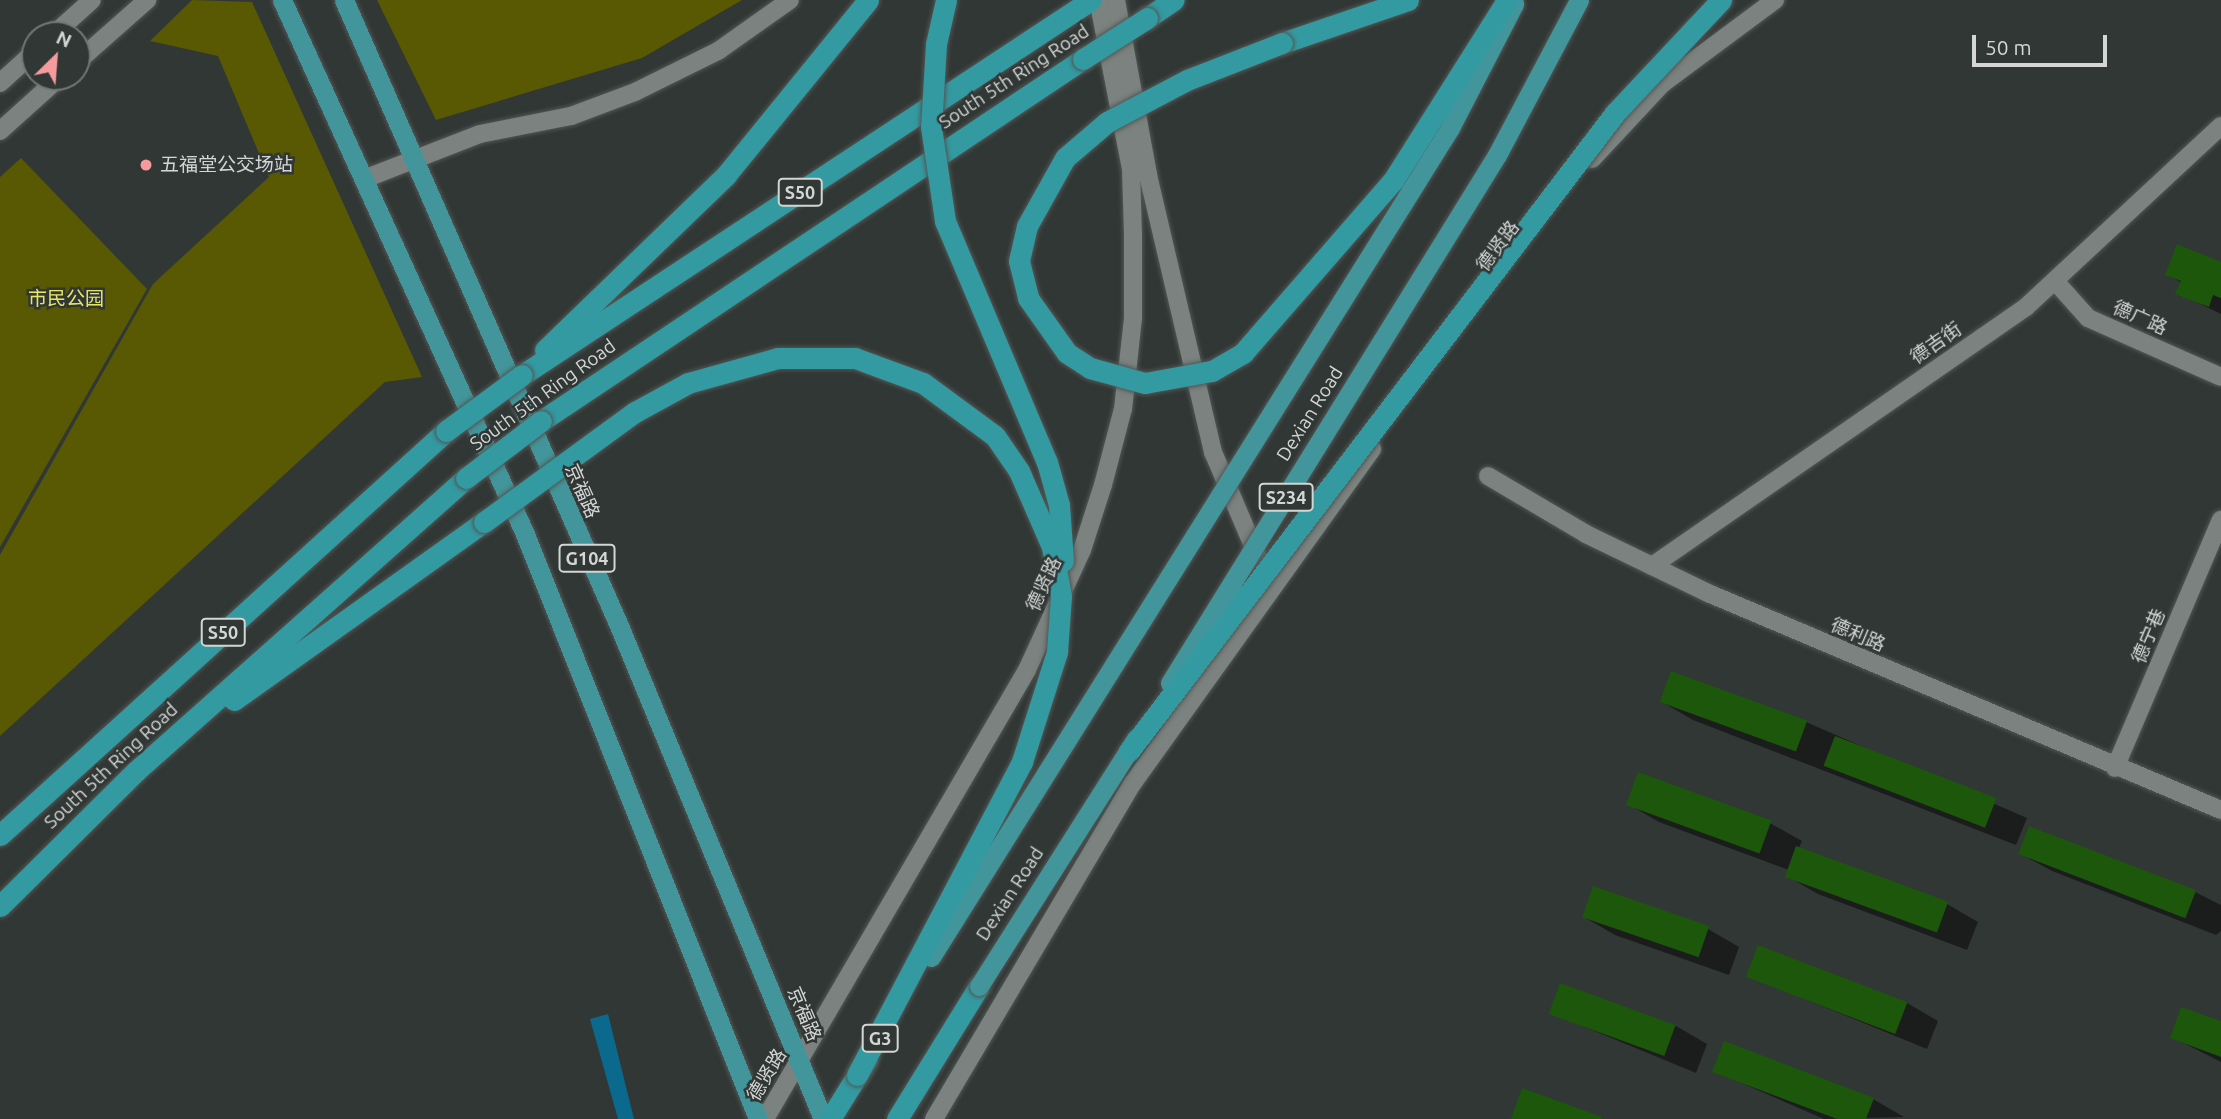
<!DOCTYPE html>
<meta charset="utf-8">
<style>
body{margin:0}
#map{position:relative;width:2221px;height:1119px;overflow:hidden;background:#313735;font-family:Ubuntu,"Noto Sans SC",sans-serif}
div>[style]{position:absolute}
.green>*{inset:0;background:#595803}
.water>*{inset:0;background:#0a698d}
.shadow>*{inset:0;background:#0007}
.building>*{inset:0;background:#1d570b;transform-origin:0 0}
.roads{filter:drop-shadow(0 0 2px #515654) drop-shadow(0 0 2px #515654)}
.minor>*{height:18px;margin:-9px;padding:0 9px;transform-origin:9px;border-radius:9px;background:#7b827f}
.tertiary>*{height:18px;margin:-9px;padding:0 9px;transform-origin:9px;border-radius:9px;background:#7b827f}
.secondary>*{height:18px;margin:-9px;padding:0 9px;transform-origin:9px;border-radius:9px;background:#7b827f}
.trunk>*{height:19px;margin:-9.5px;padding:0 9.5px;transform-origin:9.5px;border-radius:9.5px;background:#42959a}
.motorway>*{height:21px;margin:-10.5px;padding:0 10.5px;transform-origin:10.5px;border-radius:10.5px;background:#339aa1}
.bridges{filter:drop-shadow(0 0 2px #515654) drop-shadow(0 0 2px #515654)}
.trunk-bridge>*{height:19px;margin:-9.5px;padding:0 9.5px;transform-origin:9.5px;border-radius:9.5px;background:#42959a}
.motorway-bridge>*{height:21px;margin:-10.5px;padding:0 10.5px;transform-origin:10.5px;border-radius:10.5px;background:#339aa1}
.dots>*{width:19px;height:19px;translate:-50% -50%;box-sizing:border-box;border:4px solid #313735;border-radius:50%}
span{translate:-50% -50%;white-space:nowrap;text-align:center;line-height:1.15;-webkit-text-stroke:5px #313735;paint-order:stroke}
.shield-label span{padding:2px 5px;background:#313735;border:2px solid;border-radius:5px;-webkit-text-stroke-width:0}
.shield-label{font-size:18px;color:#d3d6d5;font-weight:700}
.street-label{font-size:19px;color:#d3d6d5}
.poi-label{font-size:19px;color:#d3d6d5}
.left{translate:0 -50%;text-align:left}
.park-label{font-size:19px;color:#e6e665}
.north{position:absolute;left:21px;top:21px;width:70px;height:70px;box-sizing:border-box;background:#313735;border:2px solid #727775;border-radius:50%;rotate:25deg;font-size:19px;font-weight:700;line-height:28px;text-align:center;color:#d3d6d5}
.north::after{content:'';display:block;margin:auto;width:24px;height:32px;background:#f59b9e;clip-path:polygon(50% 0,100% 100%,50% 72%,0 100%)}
.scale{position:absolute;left:1972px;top:35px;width:135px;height:32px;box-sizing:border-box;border:4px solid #d3d6d5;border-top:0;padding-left:9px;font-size:21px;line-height:24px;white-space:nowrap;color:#d3d6d5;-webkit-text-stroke:5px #313735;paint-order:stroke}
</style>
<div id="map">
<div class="green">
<i style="clip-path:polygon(192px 0,252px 2px,422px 377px,385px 382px,0 736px,0 555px,153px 284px,269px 177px,218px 56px,150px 41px)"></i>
<i style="clip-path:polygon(377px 0,742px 0,642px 58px,436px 120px)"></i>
<i style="clip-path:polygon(21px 158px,147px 289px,0 547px,0 177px)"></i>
</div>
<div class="water">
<i style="clip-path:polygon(608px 1014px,634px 1119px,618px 1119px,590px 1019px)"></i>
</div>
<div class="shadow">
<i style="clip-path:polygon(2221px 263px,2221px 314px,2178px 293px,2182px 283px,2167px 274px)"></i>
<i style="clip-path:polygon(1662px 702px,1806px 722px,2027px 818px,2016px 845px,1693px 720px)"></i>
<i style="clip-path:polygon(1639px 774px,1770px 823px,1802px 841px,1799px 848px,1947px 904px,1978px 922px,1967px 950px,1818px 894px,1787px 876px,1789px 870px,1659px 822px,1628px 804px)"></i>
<i style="clip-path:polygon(2021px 854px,2195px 892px,2221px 905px,2221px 931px,2216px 935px,2052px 871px)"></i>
<i style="clip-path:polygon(1584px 917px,1708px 929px,1739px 947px,1729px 975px,1615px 935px)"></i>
<i style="clip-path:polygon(1749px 976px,1907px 1003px,1938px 1021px,1927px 1049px)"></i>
<i style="clip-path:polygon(1561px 985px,1676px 1026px,1707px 1044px,1696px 1073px,1551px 1013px)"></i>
<i style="clip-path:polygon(2221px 1023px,2221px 1062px,2172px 1037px)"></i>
<i style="clip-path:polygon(1714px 1071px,1873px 1099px,1904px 1117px,1824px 1119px)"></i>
</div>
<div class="building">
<i style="clip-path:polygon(2177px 244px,2221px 262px,2221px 298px,2213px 295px,2209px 307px,2175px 294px,2181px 281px,2165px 275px)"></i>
<i style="left:1671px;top:671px;width:145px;height:33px;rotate:20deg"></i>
<i style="left:1835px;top:736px;width:173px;height:32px;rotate:21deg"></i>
<i style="left:1638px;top:772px;width:142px;height:35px;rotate:20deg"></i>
<i style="left:2029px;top:826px;width:179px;height:30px;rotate:21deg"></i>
<i style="left:1796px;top:846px;width:162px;height:33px;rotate:20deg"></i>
<i style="left:1593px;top:886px;width:123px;height:33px;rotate:19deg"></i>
<i style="left:1758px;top:945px;width:160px;height:34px;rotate:21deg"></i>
<i style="left:1560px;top:983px;width:123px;height:33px;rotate:20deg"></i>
<i style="clip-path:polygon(2181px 1007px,2221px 1021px,2221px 1057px,2170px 1038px)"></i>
<i style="clip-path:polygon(1724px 1041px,1874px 1098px,1866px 1119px,1837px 1119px,1712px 1072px)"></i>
<i style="clip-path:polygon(1522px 1088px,1602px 1117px,1601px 1119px,1511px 1119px)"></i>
</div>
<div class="roads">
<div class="minor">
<i style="left:364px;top:179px;width:124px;rotate:-21.2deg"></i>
<i style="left:480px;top:134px;width:93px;rotate:-11.2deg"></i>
<i style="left:571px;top:116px;width:68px;rotate:-20.6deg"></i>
<i style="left:635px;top:92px;width:93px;rotate:-26.3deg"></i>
<i style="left:718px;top:51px;width:88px;rotate:-35.3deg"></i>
<i style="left:2055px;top:281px;width:50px;rotate:48.3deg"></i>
<i style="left:2088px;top:318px;width:145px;rotate:23.9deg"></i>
<i style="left:2115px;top:768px;width:270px;rotate:-66.9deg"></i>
</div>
<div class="tertiary">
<i style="left:1116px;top:0;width:178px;rotate:79.6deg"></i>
<i style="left:1148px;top:175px;width:285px;rotate:76.8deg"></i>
<i style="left:1213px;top:452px;width:142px;rotate:66.9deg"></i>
<i style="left:1592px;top:159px;width:103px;rotate:-47deg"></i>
<i style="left:1662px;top:84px;width:141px;rotate:-36.6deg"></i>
<i style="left:1488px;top:476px;width:114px;rotate:30.6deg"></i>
<i style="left:1586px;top:534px;width:136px;rotate:25.8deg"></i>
<i style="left:1708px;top:593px;width:557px;rotate:22.93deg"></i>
<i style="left:1652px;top:566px;width:455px;rotate:-34.7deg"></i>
<i style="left:2026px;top:307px;width:266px;rotate:-42.9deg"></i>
<i style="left:765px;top:1119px;width:520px;rotate:-59.74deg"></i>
<i style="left:1027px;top:670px;width:132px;rotate:-65.4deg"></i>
<i style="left:1082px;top:550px;width:68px;rotate:-72.1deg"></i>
<i style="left:1103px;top:485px;width:79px;rotate:-75.3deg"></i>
<i style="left:1123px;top:409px;width:92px;rotate:-83.7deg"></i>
<i style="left:1133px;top:318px;width:84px;rotate:-90deg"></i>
<i style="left:1133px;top:234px;width:65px;rotate:-91.8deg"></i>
<i style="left:1131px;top:169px;width:172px;rotate:-101deg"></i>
<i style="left:934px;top:1119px;width:391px;rotate:-59.4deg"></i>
<i style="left:1133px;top:783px;width:411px;rotate:-54.4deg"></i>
</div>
<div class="secondary">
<i style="left:53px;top:35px;width:52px;rotate:-41.9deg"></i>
<i style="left:77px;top:62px;width:94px;rotate:-41.5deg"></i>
<i style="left:0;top:83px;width:47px;rotate:-42.4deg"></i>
<i style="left:0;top:131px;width:81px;rotate:-42deg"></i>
</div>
<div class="trunk">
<i style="left:282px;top:0;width:587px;rotate:65.53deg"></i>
<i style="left:525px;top:534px;width:630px;rotate:68.28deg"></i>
<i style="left:344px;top:0;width:686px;rotate:66.27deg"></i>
<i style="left:620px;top:628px;width:531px;rotate:67.54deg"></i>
</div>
<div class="motorway">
<i style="left:1147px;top:18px;width:32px;rotate:-34deg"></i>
<i style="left:1282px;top:43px;width:133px;rotate:-18.8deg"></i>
<i style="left:545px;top:350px;width:252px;rotate:-44deg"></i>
<i style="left:726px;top:175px;width:225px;rotate:-50.9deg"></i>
<i style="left:522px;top:375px;width:681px;rotate:-33.39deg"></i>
<i style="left:541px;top:421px;width:652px;rotate:-33.74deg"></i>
<i style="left:234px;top:700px;width:307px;rotate:-35.5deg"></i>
<i style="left:0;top:835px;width:602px;rotate:-42.17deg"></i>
<i style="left:0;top:906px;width:192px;rotate:-44.8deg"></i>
<i style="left:136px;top:771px;width:441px;rotate:-41.6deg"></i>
<i style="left:830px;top:1119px;width:70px;rotate:-58.3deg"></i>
<i style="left:897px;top:1119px;width:156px;rotate:-58.3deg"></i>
</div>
</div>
<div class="bridges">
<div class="trunk-bridge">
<i style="left:1170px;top:683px;width:621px;rotate:-58.23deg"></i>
<i style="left:1497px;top:155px;width:175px;rotate:-62.1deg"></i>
<i style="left:931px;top:957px;width:978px;rotate:-57.95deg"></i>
<i style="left:1450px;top:128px;width:140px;rotate:-62.7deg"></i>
<i style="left:979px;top:986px;width:293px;rotate:-57.6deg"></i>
</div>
<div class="motorway-bridge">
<i style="left:946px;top:0;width:45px;rotate:102.8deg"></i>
<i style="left:936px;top:44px;width:83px;rotate:93.4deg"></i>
<i style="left:931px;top:127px;width:95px;rotate:81.5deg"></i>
<i style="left:945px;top:221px;width:262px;rotate:67.1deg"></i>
<i style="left:1047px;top:462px;width:45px;rotate:74.4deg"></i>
<i style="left:1059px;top:505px;width:56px;rotate:85.9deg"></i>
<i style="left:1282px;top:43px;width:102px;rotate:158.7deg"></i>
<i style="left:1187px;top:80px;width:90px;rotate:152.3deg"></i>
<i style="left:1107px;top:122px;width:55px;rotate:139.4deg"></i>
<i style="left:1065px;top:158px;width:78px;rotate:119.2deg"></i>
<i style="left:1027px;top:226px;width:36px;rotate:103deg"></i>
<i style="left:1019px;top:261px;width:38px;rotate:76deg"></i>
<i style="left:1028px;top:298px;width:67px;rotate:54.7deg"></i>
<i style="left:1067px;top:353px;width:27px;rotate:33deg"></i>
<i style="left:1090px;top:368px;width:57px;rotate:15.3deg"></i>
<i style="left:1145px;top:383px;width:68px;rotate:-10.2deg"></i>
<i style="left:1212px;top:371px;width:36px;rotate:-30deg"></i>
<i style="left:1243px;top:353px;width:230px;rotate:-49deg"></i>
<i style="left:1394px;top:179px;width:212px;rotate:-57.7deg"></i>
<i style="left:1083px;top:59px;width:76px;rotate:-32.6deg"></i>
<i style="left:446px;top:431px;width:94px;rotate:-36.4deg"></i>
<i style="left:466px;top:478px;width:94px;rotate:-37.2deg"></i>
<i style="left:484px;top:522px;width:187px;rotate:-36.1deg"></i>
<i style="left:635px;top:412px;width:60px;rotate:-28.7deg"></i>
<i style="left:688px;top:383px;width:93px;rotate:-15.5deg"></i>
<i style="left:778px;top:358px;width:77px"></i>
<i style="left:855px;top:358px;width:72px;rotate:20.2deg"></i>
<i style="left:923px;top:383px;width:89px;rotate:36.4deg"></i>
<i style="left:995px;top:436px;width:42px;rotate:55.6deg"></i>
<i style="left:1019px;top:471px;width:83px;rotate:66.5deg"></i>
<i style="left:1052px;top:547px;width:50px;rotate:79.6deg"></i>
<i style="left:1061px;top:596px;width:56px;rotate:94.1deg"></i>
<i style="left:1057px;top:652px;width:115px;rotate:107.7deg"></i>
<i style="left:1022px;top:762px;width:354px;rotate:117.8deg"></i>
<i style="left:1129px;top:751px;width:802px;rotate:-52.7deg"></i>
<i style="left:1615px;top:113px;width:155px;rotate:-46.8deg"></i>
</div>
</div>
<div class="dots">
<i style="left:146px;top:165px;background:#f59b9e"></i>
</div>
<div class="shield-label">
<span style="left:800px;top:192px">S50</span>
<span style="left:1286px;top:497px">S234</span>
<span style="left:587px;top:558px">G104</span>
<span style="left:223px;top:632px">S50</span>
<span style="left:880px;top:1038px">G3</span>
</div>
<div class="street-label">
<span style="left:1014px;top:77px;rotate:-33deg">South 5th Ring Road</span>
<span style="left:1498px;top:246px;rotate:-53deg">德贤路</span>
<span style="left:2140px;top:318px;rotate:24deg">德广路</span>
<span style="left:1936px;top:343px;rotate:-35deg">德吉街</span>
<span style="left:543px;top:395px;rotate:-36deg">South 5th Ring Road</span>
<span style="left:1310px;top:414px;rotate:-58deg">Dexian Road</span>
<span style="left:582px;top:491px;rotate:66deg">京福路</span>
<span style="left:1044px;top:584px;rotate:-65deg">德贤路</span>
<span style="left:1858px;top:635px;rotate:23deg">德利路</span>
<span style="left:2149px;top:636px;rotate:-67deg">德宁巷</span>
<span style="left:111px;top:766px;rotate:-43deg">South 5th Ring Road</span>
<span style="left:1010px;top:894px;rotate:-57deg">Dexian Road</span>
<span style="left:804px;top:1014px;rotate:67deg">京福路</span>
<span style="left:767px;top:1075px;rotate:-59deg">德贤路</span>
</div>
<div class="poi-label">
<span class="left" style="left:160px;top:165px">五福堂公交场站</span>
</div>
<div class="park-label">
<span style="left:66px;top:299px">市民公园</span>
</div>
<div class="north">N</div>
<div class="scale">50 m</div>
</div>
